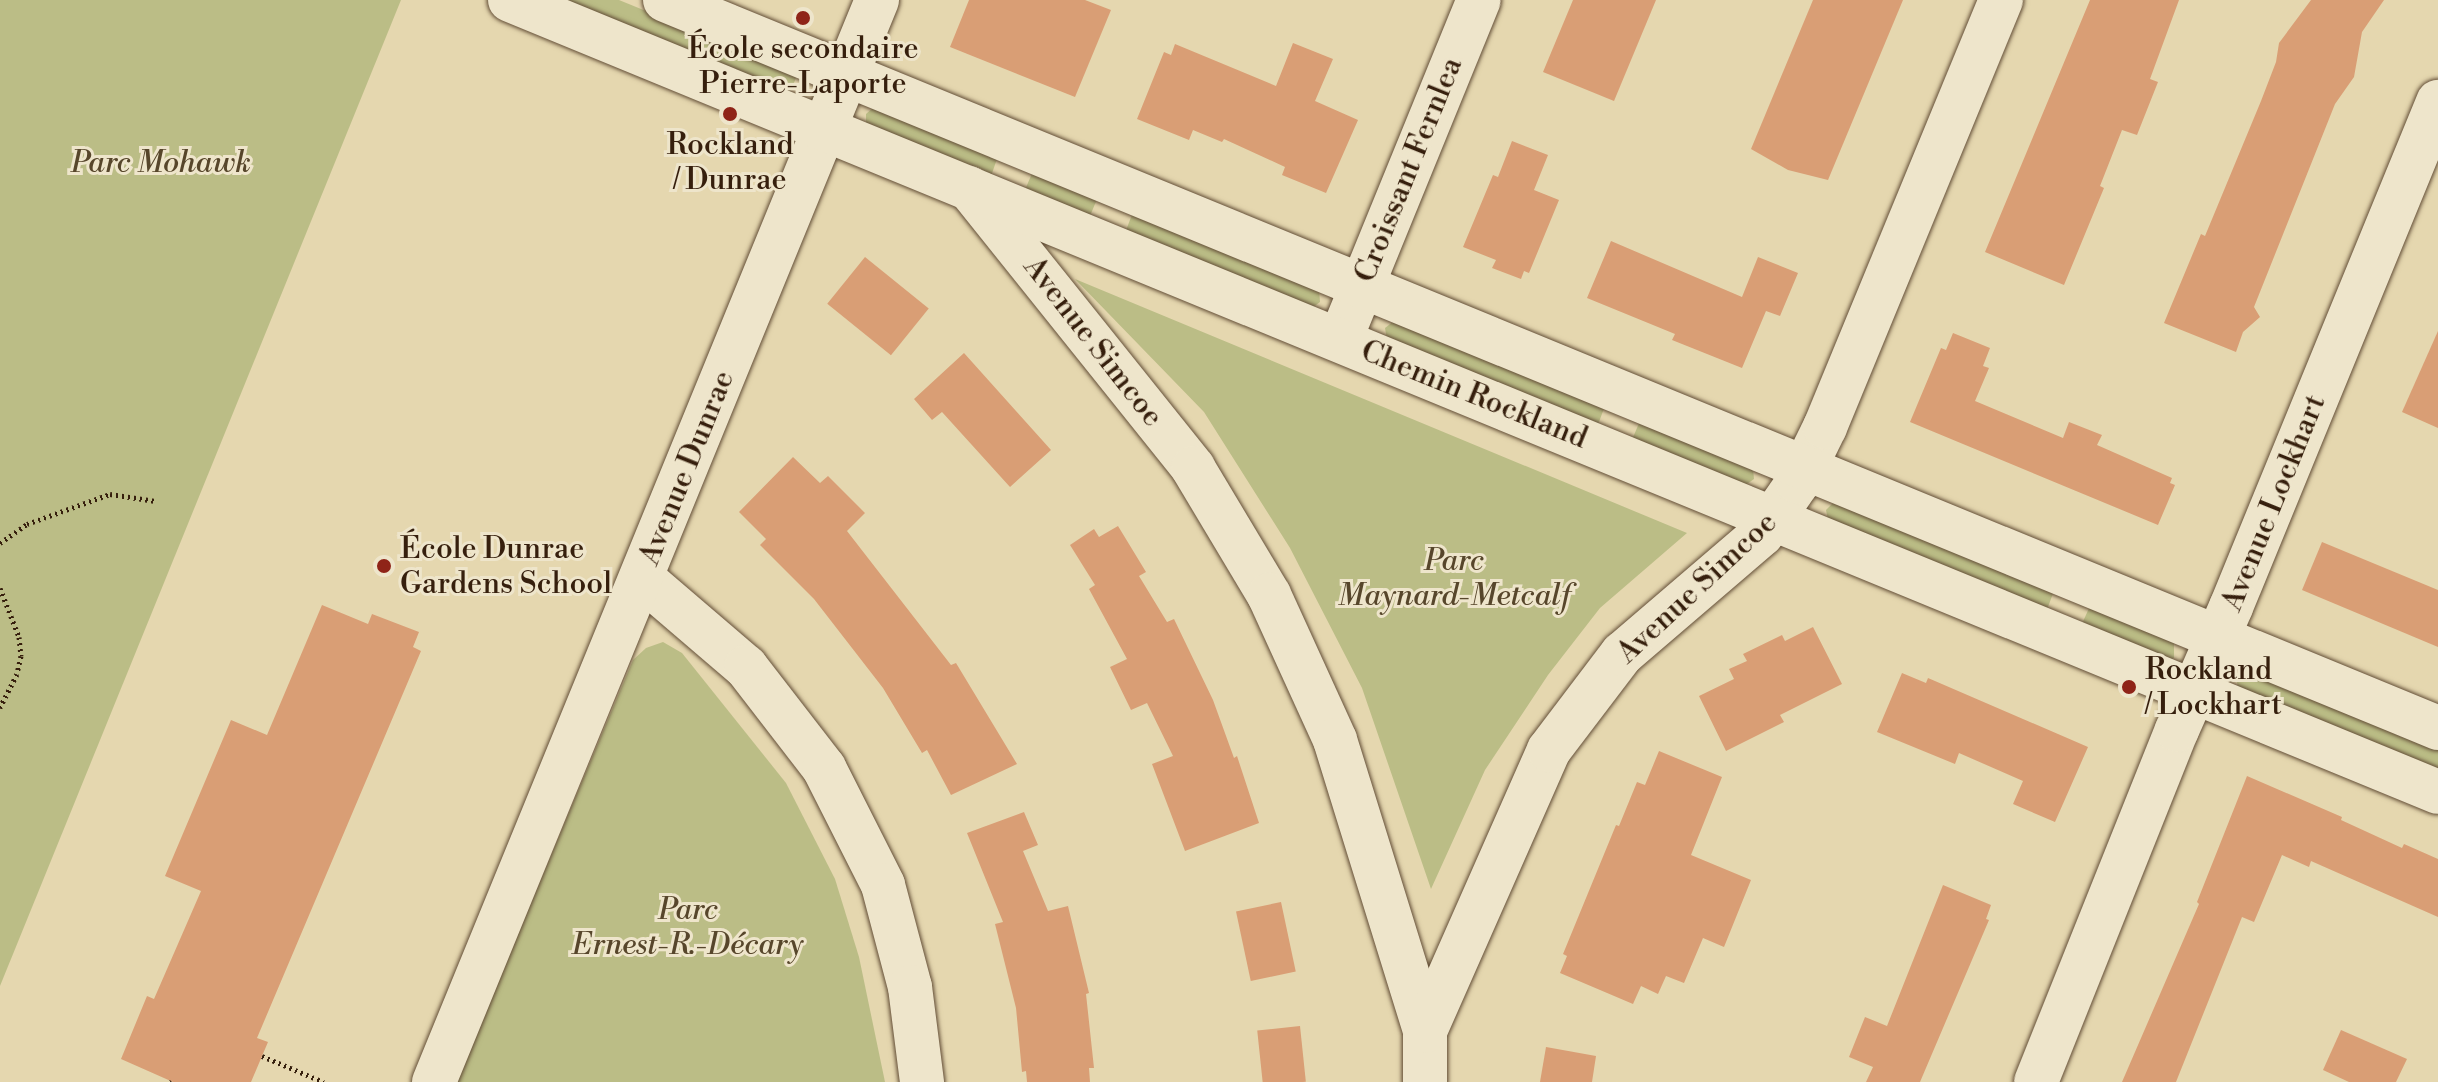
<!DOCTYPE html>
<meta charset="utf-8">
<style>
body{margin:0}
#map{position:relative;width:2438px;height:1082px;overflow:hidden;background:#e5d7af;font-family:"Libre Bodoni",serif}
div>[style]{position:absolute}
.green>*{inset:0;background:#bbbd86;transform-origin:0 0}
.building>*{inset:0;background:#d99e75;transform-origin:0 0}
.path>*{height:5px;margin-top:-2.5px;transform-origin:0;background:repeating-linear-gradient(90deg,#361f0d 0 2px,transparent 0 6px)}
.roads{filter:drop-shadow(0 0 2px #624d36) drop-shadow(0 0 2px #624d36)}
.minor>*{height:44px;margin:-22px;padding:0 22px;transform-origin:22px;border-radius:22px;background:#eee5cb}
.tertiary>*{height:44px;margin:-22px;padding:0 22px;transform-origin:22px;border-radius:22px;background:#eee5cb}
.dots>*{width:22px;height:22px;translate:-50% -50%;box-sizing:border-box;border:4px solid #eee5cb;border-radius:50%}
span{translate:-50% -50%;white-space:nowrap;text-align:center;line-height:1.15;-webkit-text-stroke:6px #eee5cb;paint-order:stroke}
.poi-label{font-size:30px;color:#361f0d}
.left{translate:0 -50%;text-align:left}
.park-label{font-size:30px;color:#57462b;font-style:italic}
.street-label{font-size:30px;color:#361f0d}
</style>
<div id="map">
<div class="green">
<i style="clip-path:polygon(0 0,401px 0,0 986px)"></i>
<i style="clip-path:polygon(557px 0,619px 0,798px 73px,789px 95px)"></i>
<i style="clip-path:polygon(874px 107px,998px 156px,990px 179px,866px 124px,866px 114px)"></i>
<i style="left:1033px;top:171px;width:70px;height:23px;rotate:23deg"></i>
<i style="clip-path:polygon(1133px 212px,1319px 290px,1320px 302px,1312px 308px,1125px 233px)"></i>
<i style="clip-path:polygon(1075px 279px,1687px 533px,1600px 608px,1548px 675px,1485px 770px,1431px 889px,1362px 688px,1290px 548px,1204px 412px)"></i>
<i style="clip-path:polygon(1394px 321px,1605px 406px,1597px 427px,1387px 340px,1385px 328px)"></i>
<i style="clip-path:polygon(1640px 421px,1753px 469px,1754px 479px,1744px 486px,1631px 442px)"></i>
<i style="clip-path:polygon(1833px 503px,2054px 591px,2046px 612px,1828px 520px,1826px 510px)"></i>
<i style="clip-path:polygon(2090px 606px,2174px 639px,2174px 658px,2169px 660px,2081px 626px)"></i>
<i style="clip-path:polygon(663px 642px,682px 653px,786px 783px,835px 879px,859px 957px,885px 1082px,456px 1082px,633px 660px,646px 648px)"></i>
<i style="clip-path:polygon(2244px 669px,2438px 748px,2438px 772px,2238px 688px,2236px 676px)"></i>
</div>
<div class="building">
<i style="clip-path:polygon(969px 0,1085px 0,1111px 10px,1075px 97px,950px 47px)"></i>
<i style="clip-path:polygon(1573px 0,1656px 0,1614px 101px,1543px 72px)"></i>
<i style="clip-path:polygon(1813px 0,1903px 0,1828px 180px,1788px 170px,1751px 149px)"></i>
<i style="clip-path:polygon(2090px 0,2179px 0,2150px 79px,2158px 82px,2137px 135px,2122px 130px,2100px 186px,2104px 188px,2064px 285px,1985px 252px)"></i>
<i style="clip-path:polygon(2311px 0,2384px 0,2362px 32px,2354px 77px,2335px 104px,2254px 307px,2260px 317px,2243px 332px,2236px 352px,2164px 323px,2201px 234px,2205px 236px,2261px 101px,2276px 62px,2279px 43px)"></i>
<i style="clip-path:polygon(1293px 43px,1333px 59px,1315px 101px,1358px 120px,1326px 193px,1282px 175px,1285px 167px,1224px 139px,1222px 142px,1193px 130px,1189px 140px,1137px 119px,1164px 52px,1171px 55px,1175px 44px,1276px 86px)"></i>
<i style="clip-path:polygon(1512px 141px,1548px 155px,1534px 190px,1559px 200px,1529px 273px,1524px 271px,1521px 279px,1492px 268px,1496px 260px,1463px 247px,1493px 175px,1498px 177px)"></i>
<i style="clip-path:polygon(1611px 241px,1742px 297px,1758px 257px,1798px 273px,1780px 316px,1766px 311px,1742px 368px,1672px 340px,1675px 334px,1587px 298px)"></i>
<i style="left:865px;top:257px;width:82px;height:60px;rotate:39deg"></i>
<i style="clip-path:polygon(2438px 331px,2438px 428px,2402px 412px)"></i>
<i style="clip-path:polygon(1953px 333px,1990px 348px,1983px 366px,1989px 368px,1975px 401px,2063px 438px,2069px 422px,2102px 435px,2097px 445px,2172px 478px,2170px 483px,2175px 485px,2158px 525px,1910px 422px,1941px 348px,1946px 350px)"></i>
<i style="clip-path:polygon(964px 353px,1051px 450px,1010px 487px,942px 412px,932px 420px,914px 399px)"></i>
<i style="clip-path:polygon(793px 457px,820px 483px,828px 476px,865px 513px,847px 531px,951px 665px,956px 663px,1017px 764px,951px 795px,927px 750px,922px 753px,883px 688px,814px 599px,760px 545px,766px 539px,739px 512px)"></i>
<i style="clip-path:polygon(1118px 526px,1146px 572px,1139px 576px,1167px 622px,1174px 619px,1213px 700px,1234px 758px,1237px 756px,1259px 823px,1185px 851px,1152px 764px,1173px 756px,1147px 703px,1131px 710px,1110px 667px,1127px 659px,1089px 589px,1095px 585px,1070px 545px,1094px 529px,1099px 537px)"></i>
<i style="clip-path:polygon(2322px 542px,2438px 590px,2438px 647px,2302px 590px)"></i>
<i style="clip-path:polygon(322px 605px,368px 624px,372px 614px,419px 632px,413px 647px,421px 651px,257px 1038px,268px 1042px,251px 1082px,173px 1082px,121px 1059px,147px 996px,154px 999px,201px 891px,165px 876px,231px 720px,267px 735px)"></i>
<i style="clip-path:polygon(1813px 627px,1842px 684px,1780px 715px,1784px 722px,1726px 751px,1699px 696px,1734px 679px,1729px 669px,1747px 661px,1743px 654px,1782px 635px,1785px 641px)"></i>
<i style="clip-path:polygon(1902px 673px,1926px 683px,1928px 678px,2088px 747px,2055px 822px,2013px 804px,2023px 781px,1959px 753px,1955px 764px,1877px 732px)"></i>
<i style="clip-path:polygon(1659px 751px,1722px 777px,1691px 855px,1751px 880px,1724px 947px,1703px 938px,1684px 983px,1666px 976px,1658px 994px,1641px 986px,1633px 1004px,1560px 973px,1567px 956px,1563px 954px,1616px 825px,1619px 826px,1637px 782px,1645px 785px)"></i>
<i style="clip-path:polygon(2247px 776px,2342px 817px,2341px 820px,2402px 848px,2404px 844px,2438px 859px,2438px 917px,2311px 861px,2309px 867px,2282px 855px,2254px 922px,2242px 917px,2176px 1082px,2122px 1082px,2199px 904px,2197px 902px)"></i>
<i style="clip-path:polygon(1024px 812px,1038px 845px,1023px 851px,1048px 911px,1068px 906px,1089px 993px,1086px 994px,1094px 1068px,1089px 1068px,1090px 1082px,1027px 1082px,1026px 1071px,1022px 1072px,1016px 1008px,995px 924px,1003px 922px,967px 833px)"></i>
<i style="clip-path:polygon(1943px 885px,1991px 905px,1986px 919px,1989px 920px,1920px 1082px,1866px 1082px,1873px 1067px,1849px 1057px,1865px 1017px,1887px 1026px)"></i>
<i style="left:1281px;top:902px;width:71px;height:46px;rotate:78deg"></i>
<i style="left:1300px;top:1026px;width:56px;height:43px;rotate:84deg"></i>
<i style="clip-path:polygon(2341px 1030px,2407px 1059px,2396px 1082px,2349px 1082px,2323px 1070px)"></i>
<i style="clip-path:polygon(1546px 1047px,1596px 1056px,1592px 1082px,1540px 1082px)"></i>
</div>
<div class="path">
<i style="left:0;top:543px;width:33px;rotate:-35deg"></i>
<i style="left:27px;top:524px;width:88px;rotate:-19.9deg"></i>
<i style="left:110px;top:494px;width:46px;rotate:8.8deg"></i>
<i style="left:0;top:588px;width:53px;rotate:68.8deg"></i>
<i style="left:19px;top:637px;width:19px;rotate:84deg"></i>
<i style="left:21px;top:656px;width:18px;rotate:103deg"></i>
<i style="left:17px;top:674px;width:38px;rotate:117deg"></i>
<i style="left:262px;top:1056px;width:67px;rotate:22.8deg"></i>
<i style="left:171px;top:1082px;width:1px;rotate:-45deg"></i>
</div>
<div class="roads">
<div class="minor">
<i style="left:969px;top:188px;width:359px;rotate:51.3deg"></i>
<i style="left:1193px;top:468px;width:148px;rotate:59.1deg"></i>
<i style="left:1269px;top:595px;width:159px;rotate:65.5deg"></i>
<i style="left:1335px;top:740px;width:305px;rotate:72.8deg"></i>
<i style="left:1425px;top:1031px;width:51px;rotate:90deg"></i>
<i style="left:1340px;top:340px;width:367px;rotate:-67.8deg"></i>
<i style="left:642px;top:578px;width:137px;rotate:40.6deg"></i>
<i style="left:746px;top:667px;width:128px;rotate:52.3deg"></i>
<i style="left:824px;top:768px;width:131px;rotate:63.2deg"></i>
<i style="left:883px;top:885px;width:106px;rotate:75.2deg"></i>
<i style="left:910px;top:987px;width:96px;rotate:82.8deg"></i>
<i style="left:1425px;top:1031px;width:307px;rotate:-66.2deg"></i>
<i style="left:1549px;top:750px;width:121px;rotate:-52.8deg"></i>
<i style="left:1622px;top:654px;width:184px;rotate:-40.6deg"></i>
<i style="left:1762px;top:534px;width:63px;rotate:-55.3deg"></i>
<i style="left:1798px;top:482px;width:61px;rotate:-63.9deg"></i>
<i style="left:1825px;top:427px;width:462px;rotate:-67.6deg"></i>
<i style="left:434px;top:1082px;width:1169px;rotate:-67.73deg"></i>
<i style="left:2036px;top:1082px;width:379px;rotate:-68.2deg"></i>
<i style="left:2177px;top:730px;width:134px;rotate:-66.3deg"></i>
<i style="left:2231px;top:607px;width:546px;rotate:-67.71deg"></i>
</div>
<div class="tertiary">
<i style="left:510px;top:0;width:2084px;rotate:22.33deg"></i>
<i style="left:665px;top:0;width:1917px;rotate:22.32deg"></i>
</div>
</div>
<div class="dots">
<i style="left:803px;top:18px;background:#8f2418"></i>
<i style="left:730px;top:114px;background:#8f2418"></i>
<i style="left:384px;top:566px;background:#8f2418"></i>
<i style="left:2129px;top:687px;background:#8f2418"></i>
</div>
<div class="poi-label">
<span style="left:803px;top:66px">École secondaire<br>Pierre-Laporte</span>
<span style="left:730px;top:162px">Rockland<br>/ Dunrae</span>
<span class="left" style="left:400px;top:566px">École Dunrae<br>Gardens School</span>
<span class="left" style="left:2145px;top:687px">Rockland<br>/ Lockhart</span>
</div>
<div class="park-label">
<span style="left:161px;top:163px">Parc Mohawk</span>
<span style="left:1454px;top:578px">Parc<br>Maynard-Metcalf</span>
<span style="left:688px;top:927px">Parc<br>Ernest-R.-Décary</span>
</div>
<div class="street-label">
<span style="left:1409px;top:170px;rotate:-68deg">Croissant Fernlea</span>
<span style="left:1093px;top:342px;rotate:52deg">Avenue Simcoe</span>
<span style="left:1474px;top:395px;rotate:22deg">Chemin Rockland</span>
<span style="left:687px;top:468px;rotate:-68deg">Avenue Dunrae</span>
<span style="left:2274px;top:503px;rotate:-68deg">Avenue Lockhart</span>
<span style="left:1697px;top:588px;rotate:-43deg">Avenue Simcoe</span>
</div>
</div>
